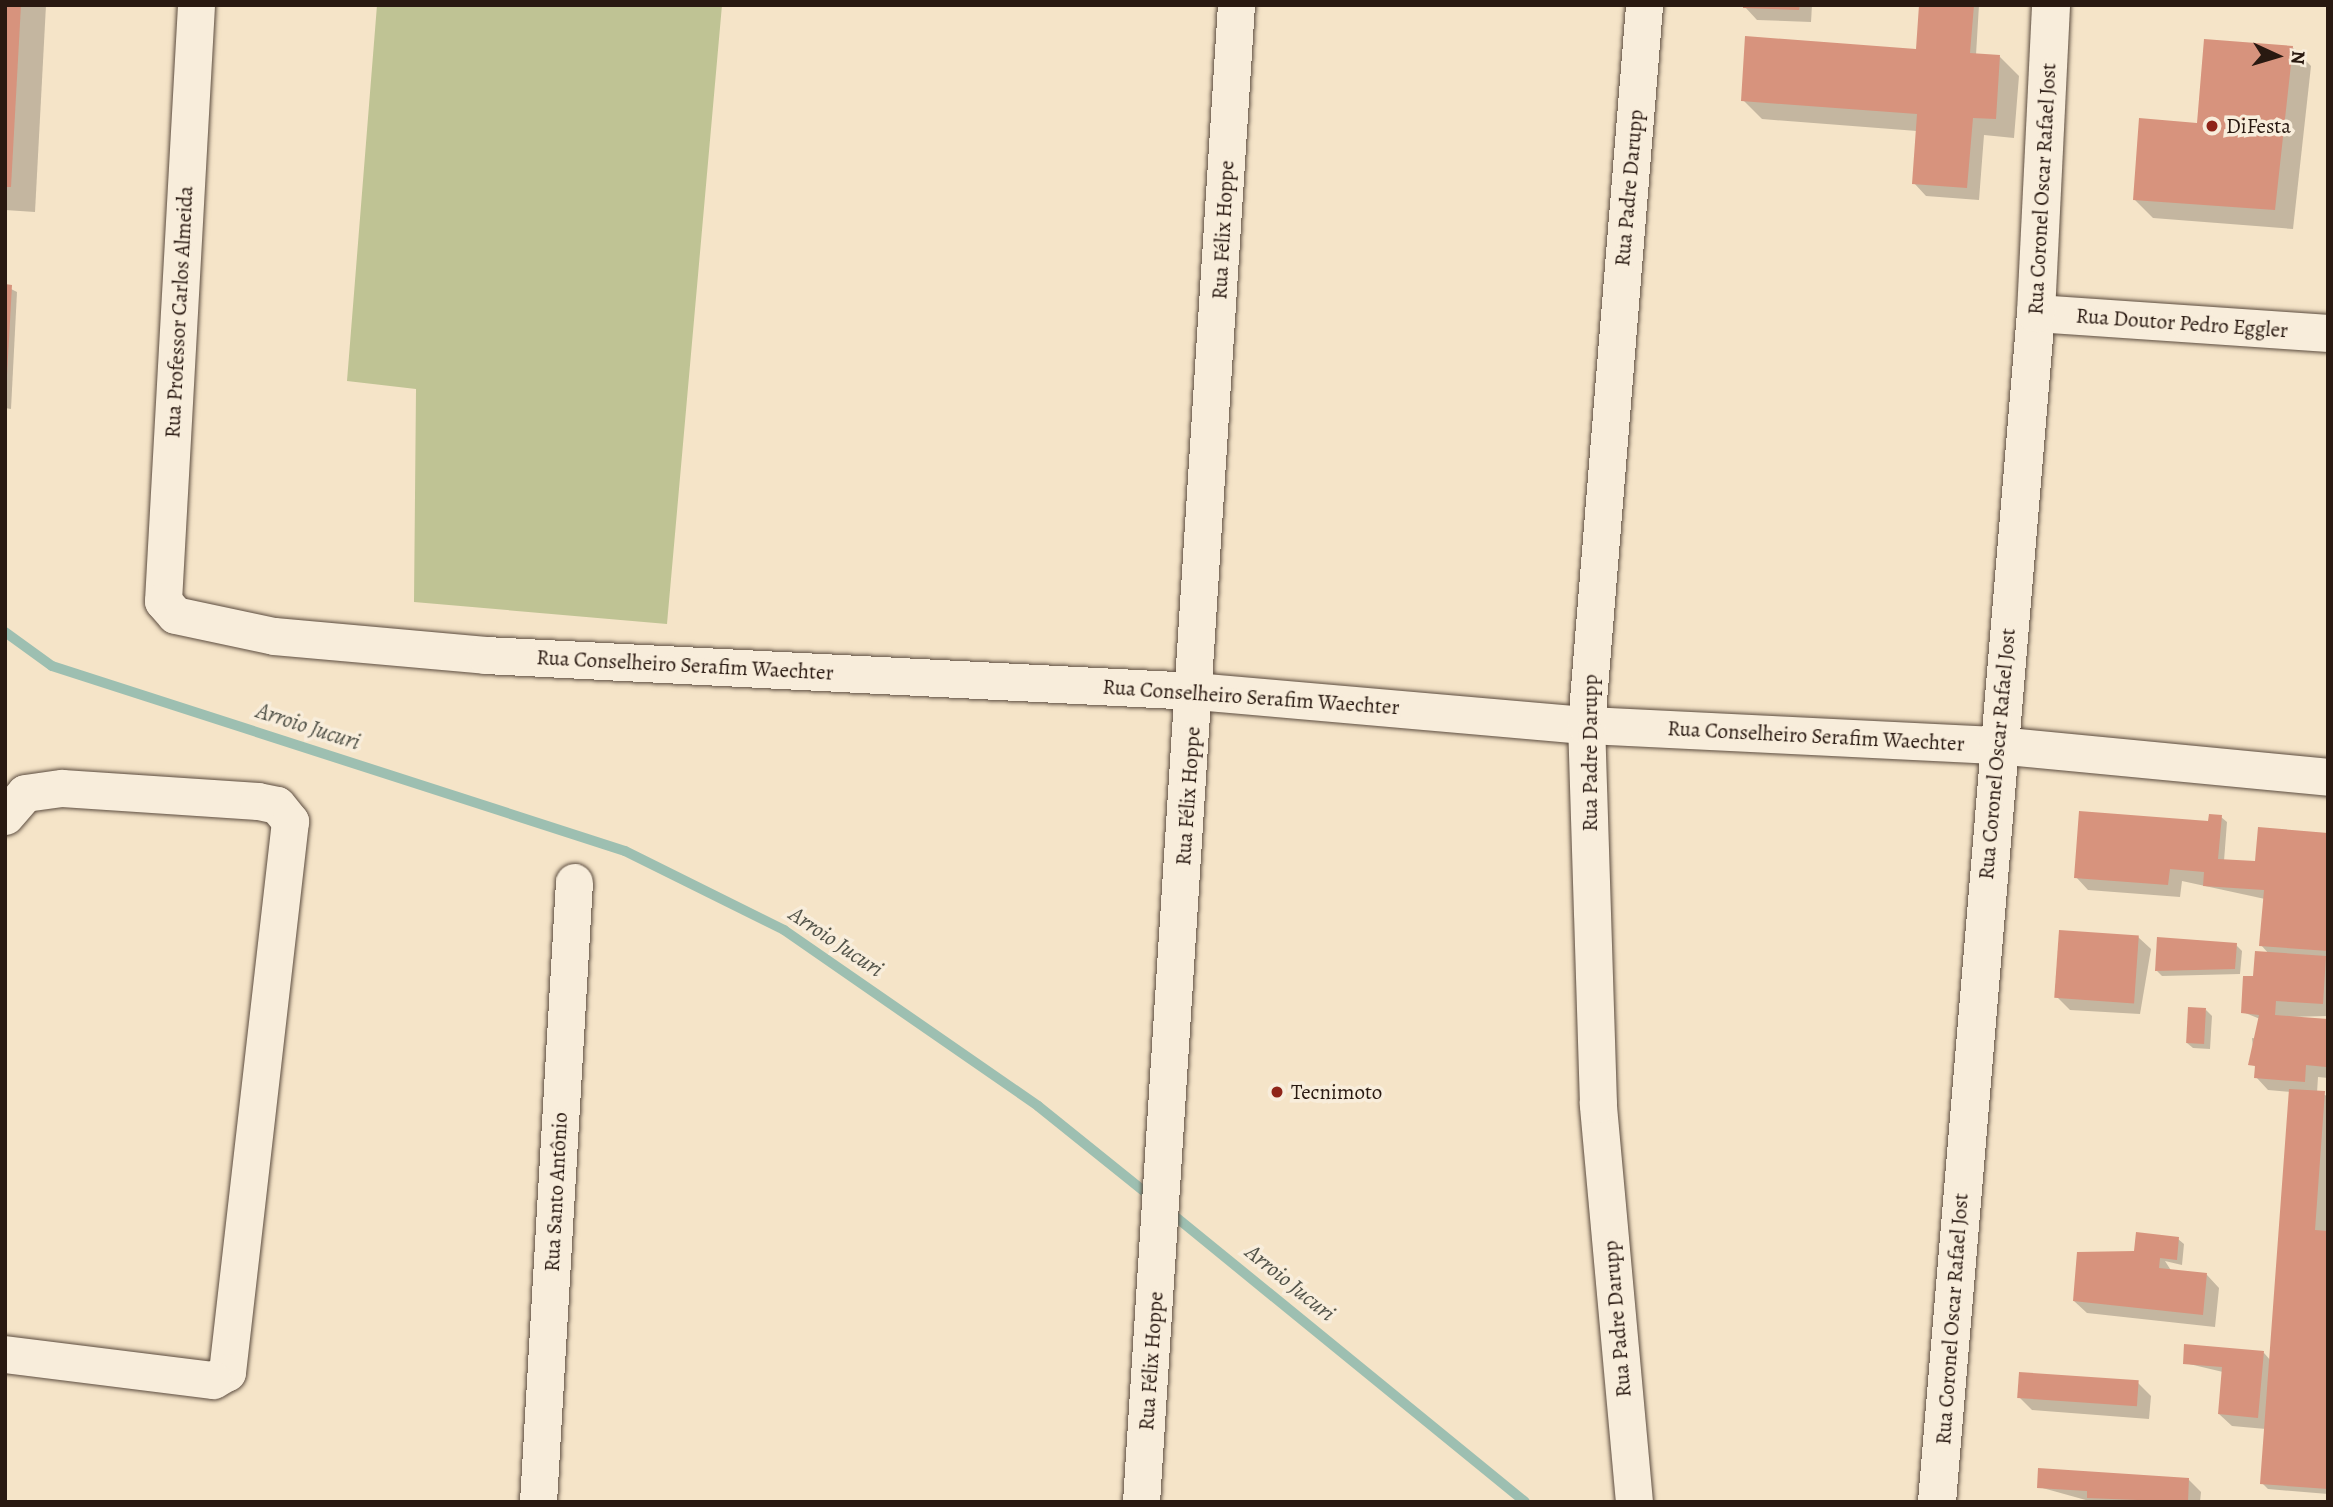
<!DOCTYPE html>
<meta charset="utf-8">
<style>
body{margin:0}
#map{position:relative;width:2333px;height:1507px;overflow:hidden;background:#f5e4c8;font-family:Alegreya,serif}
div>[style]{position:absolute}
.green>*{inset:0;background:#bfc394}
.shadow>*{inset:0;background:#0003}
.stream>*{height:10px;margin:-5px;padding:0 5px;transform-origin:5px;border-radius:5px;background:#9dbfb1}
.building>*{inset:0;background:#d7937d;transform-origin:0 0}
.roads{filter:drop-shadow(0 0 2px #5c4c3f) drop-shadow(0 0 2px #5c4c3f)}
.street>*{height:37px;margin:-18.5px;padding:0 18.5px;transform-origin:18.5px;border-radius:18.5px;background:#f8eddb}
.secondary>*{height:38px;margin:-19px;padding:0 19px;transform-origin:19px;border-radius:19px;background:#f8eddb}
.dots>*{width:19px;height:19px;translate:-50% -50%;box-sizing:border-box;border:4px solid #f8eddb;border-radius:50%}
span{translate:-50% -50%;white-space:nowrap;text-align:center;line-height:1.15;-webkit-text-stroke:7px #f8eddb;paint-order:stroke}
.poi-label{font-size:21px;color:#291911}
.left{translate:0 -50%;text-align:left}
.street-label{font-size:21px;color:#291911}
.water-label{font-size:23px;color:#525349;font-style:italic}
.frame{position:absolute;inset:0;border:7px solid #291911;pointer-events:none}
.north{position:absolute;left:2242px;top:21px;width:70px;height:70px;-webkit-text-stroke:5px #f8eddb;paint-order:stroke;rotate:94deg;font-size:19px;font-weight:700;line-height:28px;text-align:center;color:#291911}
.north::after{content:'';display:block;margin:auto;width:24px;height:32px;background:#291911;clip-path:polygon(50% 0,100% 100%,50% 72%,0 100%)}
</style>
<div id="map">
<div class="green">
<i style="clip-path:polygon(377px 5px,722px 5px,667px 624px,414px 602px,416px 389px,347px 381px)"></i>
</div>
<div class="shadow">
<i style="clip-path:polygon(5px 5px,46px 5px,35px 212px,5px 210px)"></i>
<i style="clip-path:polygon(1812px 5px,1811px 22px,1757px 20px,1745px 7px)"></i>
<i style="clip-path:polygon(1921px 5px,1997px 5px,1979px 5px,1976px 55px,2000px 57px,2019px 76px,2014px 138px,1984px 135px,1979px 200px,1926px 196px,1914px 183px,1917px 131px,1762px 119px,1743px 100px,1921px 51px)"></i>
<i style="clip-path:polygon(2292px 47px,2311px 66px,2293px 229px,2153px 218px,2134px 199px,2199px 124px)"></i>
<i style="clip-path:polygon(5px 286px,17px 292px,11px 409px,5px 408px)"></i>
<i style="clip-path:polygon(2221px 817px,2227px 822px,2224px 861px,2254px 863px,2328px 834px,2328px 1016px,2281px 1017px,2328px 1020px,2328px 1078px,2318px 1077px,2317px 1093px,2328px 1096px,2328px 1494px,2268px 1489px,2262px 1483px,2266px 1429px,2232px 1426px,2219px 1414px,2223px 1372px,2185px 1363px,2264px 1353px,2271px 1361px,2291px 1092px,2268px 1090px,2256px 1077px,2252px 1038px,2259px 1039px,2260px 1019px,2243px 1012px,2269px 954px,2261px 945px,2265px 899px,2182px 881px,2180px 897px,2088px 890px,2076px 877px)"></i>
<i style="clip-path:polygon(2138px 937px,2151px 949px,2140px 1014px,2070px 1010px,2057px 997px)"></i>
<i style="clip-path:polygon(2236px 945px,2242px 951px,2240px 974px,2162px 976px,2157px 971px)"></i>
<i style="clip-path:polygon(2206px 1010px,2212px 1016px,2210px 1049px,2193px 1048px,2187px 1043px)"></i>
<i style="clip-path:polygon(2178px 1239px,2184px 1244px,2182px 1265px,2165px 1261px,2172px 1272px,2207px 1275px,2219px 1288px,2215px 1327px,2087px 1313px,2074px 1301px,2141px 1255px)"></i>
<i style="clip-path:polygon(2138px 1383px,2151px 1396px,2149px 1419px,2032px 1410px,2019px 1397px)"></i>
<i style="clip-path:polygon(2188px 1479px,2201px 1492px,2200px 1502px,2093px 1502px,2039px 1487px)"></i>
</div>
<div class="stream">
<i style="left:5px;top:632px;width:58px;rotate:35.9deg"></i>
<i style="left:52px;top:666px;width:602px;rotate:17.89deg"></i>
<i style="left:625px;top:851px;width:178px;rotate:26.4deg"></i>
<i style="left:784px;top:930px;width:309px;rotate:34.7deg"></i>
<i style="left:1038px;top:1106px;width:145px;rotate:38.8deg"></i>
<i style="left:1166px;top:1209px;width:463px;rotate:39.2deg"></i>
</div>
<div class="building">
<i style="clip-path:polygon(5px 5px,21px 5px,11px 187px,5px 187px)"></i>
<i style="clip-path:polygon(1743px 5px,1800px 5px,1799px 10px,1743px 8px)"></i>
<i style="clip-path:polygon(1919px 5px,1974px 5px,1970px 53px,2000px 55px,1996px 119px,1973px 118px,1967px 188px,1912px 184px,1917px 114px,1741px 101px,1745px 36px,1916px 49px)"></i>
<i style="clip-path:polygon(2204px 39px,2293px 46px,2275px 210px,2133px 200px,2139px 118px,2197px 123px)"></i>
<i style="clip-path:polygon(5px 284px,12px 285px,7px 375px,5px 375px)"></i>
<i style="clip-path:polygon(2079px 811px,2208px 821px,2209px 814px,2222px 815px,2218px 859px,2255px 861px,2258px 827px,2328px 833px,2328px 951px,2259px 946px,2264px 890px,2203px 886px,2204px 872px,2170px 869px,2168px 885px,2074px 878px)"></i>
<i style="left:2059px;top:930px;width:80px;height:68px;rotate:4deg"></i>
<i style="clip-path:polygon(2157px 937px,2237px 943px,2235px 969px,2155px 971px)"></i>
<i style="clip-path:polygon(2255px 951px,2326px 956px,2323px 1004px,2276px 1001px,2275px 1015px,2328px 1019px,2326px 1067px,2306px 1065px,2305px 1082px,2254px 1078px,2255px 1066px,2248px 1065px,2259px 1015px,2241px 1013px,2243px 976px,2253px 976px)"></i>
<i style="left:2188px;top:1007px;width:18px;height:36px;rotate:3deg"></i>
<i style="clip-path:polygon(2289px 1089px,2325px 1091px,2315px 1230px,2328px 1231px,2328px 1489px,2260px 1484px)"></i>
<i style="clip-path:polygon(2136px 1232px,2179px 1237px,2177px 1260px,2160px 1258px,2159px 1268px,2207px 1273px,2203px 1315px,2073px 1301px,2077px 1252px,2134px 1251px)"></i>
<i style="clip-path:polygon(2184px 1344px,2264px 1351px,2258px 1418px,2218px 1414px,2222px 1367px,2183px 1364px)"></i>
<i style="left:2019px;top:1372px;width:120px;height:26px;rotate:4deg"></i>
<i style="clip-path:polygon(2038px 1468px,2189px 1478px,2188px 1502px,2087px 1498px,2087px 1491px,2037px 1488px)"></i>
</div>
<div class="roads">
<div class="street">
<i style="left:196px;top:5px;width:597px;rotate:93.17deg"></i>
<i style="left:163px;top:601px;width:18px;rotate:49deg"></i>
<i style="left:175px;top:615px;width:101px;rotate:12deg"></i>
<i style="left:274px;top:636px;width:212px;rotate:5.1deg"></i>
<i style="left:485px;top:655px;width:711px;rotate:2.9deg"></i>
<i style="left:1195px;top:691px;width:392px;rotate:5deg"></i>
<i style="left:1586px;top:725px;width:411px;rotate:2.8deg"></i>
<i style="left:1997px;top:745px;width:333px;rotate:5.5deg"></i>
<i style="left:2036px;top:313px;width:293px;rotate:3.9deg"></i>
<i style="left:5px;top:816px;width:30px;rotate:-49deg"></i>
<i style="left:25px;top:793px;width:37px;rotate:-8deg"></i>
<i style="left:62px;top:788px;width:196px;rotate:3.8deg"></i>
<i style="left:258px;top:801px;width:19px;rotate:12deg"></i>
<i style="left:277px;top:805px;width:21px;rotate:51deg"></i>
<i style="left:290px;top:821px;width:555px;rotate:96.52deg"></i>
<i style="left:227px;top:1372px;width:16px;rotate:150deg"></i>
<i style="left:213px;top:1380px;width:210px;rotate:-172.9deg"></i>
<i style="left:538px;top:1502px;width:621px;rotate:-86.68deg"></i>
<i style="left:1141px;top:1502px;width:1500px;rotate:-86.37deg"></i>
<i style="left:1634px;top:1502px;width:400px;rotate:-95.2deg"></i>
<i style="left:1598px;top:1104px;width:379px;rotate:-91.8deg"></i>
<i style="left:1586px;top:725px;width:722px;rotate:-85.39deg"></i>
</div>
<div class="secondary">
<i style="left:1937px;top:1502px;width:1193px;rotate:-85.24deg"></i>
<i style="left:2036px;top:313px;width:308px;rotate:-87.2deg"></i>
</div>
</div>
<div class="dots">
<i style="left:2212px;top:126px;background:#8f2418"></i>
<i style="left:1277px;top:1092px;background:#8f2418"></i>
</div>
<div class="poi-label">
<span class="left" style="left:2226px;top:126px">DiFesta</span>
<span class="left" style="left:1291px;top:1092px">Tecnimoto</span>
</div>
<div class="street-label">
<span style="left:1629px;top:188px;rotate:-85deg">Rua Padre Darupp</span>
<span style="left:2042px;top:189px;rotate:-87deg">Rua Coronel Oscar Rafael Jost</span>
<span style="left:1223px;top:230px;rotate:-87deg">Rua Félix Hoppe</span>
<span style="left:179px;top:312px;rotate:-87deg">Rua Professor Carlos Almeida</span>
<span style="left:2182px;top:323px;rotate:4deg">Rua Doutor Pedro Eggler</span>
<span style="left:685px;top:665px;rotate:3deg">Rua Conselheiro Serafim Waechter</span>
<span style="left:1251px;top:697px;rotate:4deg">Rua Conselheiro Serafim Waechter</span>
<span style="left:1816px;top:736px;rotate:3deg">Rua Conselheiro Serafim Waechter</span>
<span style="left:1590px;top:753px;rotate:-90deg">Rua Padre Darupp</span>
<span style="left:1997px;top:754px;rotate:-85deg">Rua Coronel Oscar Rafael Jost</span>
<span style="left:1188px;top:796px;rotate:-86deg">Rua Félix Hoppe</span>
<span style="left:556px;top:1192px;rotate:-87deg">Rua Santo Antônio</span>
<span style="left:1617px;top:1319px;rotate:-95deg">Rua Padre Darupp</span>
<span style="left:1952px;top:1319px;rotate:-86deg">Rua Coronel Oscar Rafael Jost</span>
<span style="left:1151px;top:1361px;rotate:-86deg">Rua Félix Hoppe</span>
</div>
<div class="water-label">
<span style="left:308px;top:727px;rotate:18deg">Arroio Jucuri</span>
<span style="left:836px;top:942px;rotate:34deg">Arroio Jucuri</span>
<span style="left:1290px;top:1283px;rotate:39deg">Arroio Jucuri</span>
</div>
<div class="frame"></div>
<div class="north">N</div>
</div>
